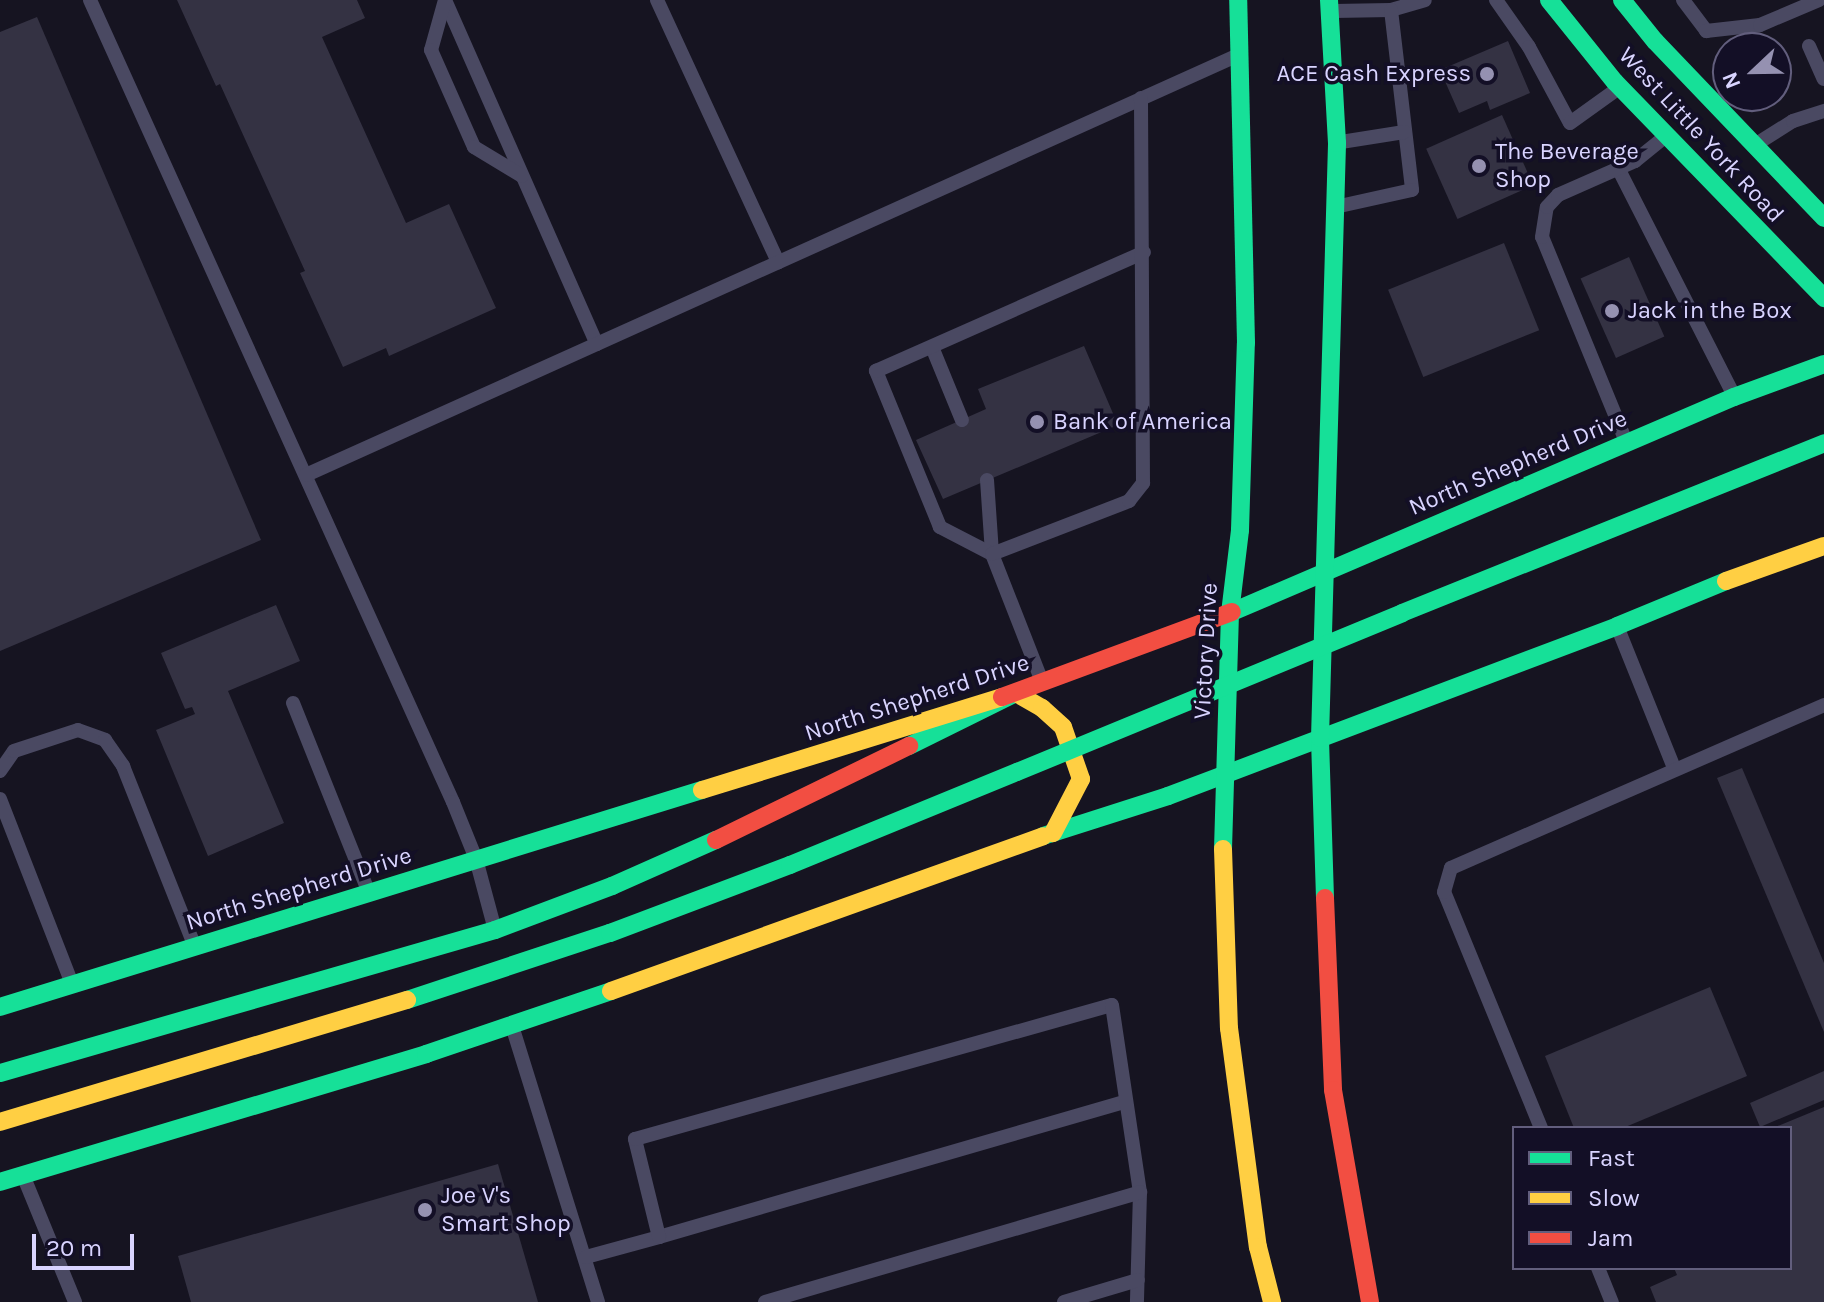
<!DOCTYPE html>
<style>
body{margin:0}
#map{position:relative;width:1824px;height:1302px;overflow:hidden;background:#161421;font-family:Karla,sans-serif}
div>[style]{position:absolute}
.building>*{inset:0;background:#343243;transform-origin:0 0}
.lane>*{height:14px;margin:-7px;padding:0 7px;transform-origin:7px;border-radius:7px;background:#4a4962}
.fast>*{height:18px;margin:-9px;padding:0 9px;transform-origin:9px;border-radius:9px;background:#16e098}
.slow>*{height:18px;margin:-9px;padding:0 9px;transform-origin:9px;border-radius:9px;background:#ffcf43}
.jam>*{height:18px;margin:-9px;padding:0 9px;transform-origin:9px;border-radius:9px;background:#f24e42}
.fast-bridge>*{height:18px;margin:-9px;padding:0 9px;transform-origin:9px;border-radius:9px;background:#16e098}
.dots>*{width:22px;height:22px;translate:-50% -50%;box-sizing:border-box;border:4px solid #130f26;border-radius:50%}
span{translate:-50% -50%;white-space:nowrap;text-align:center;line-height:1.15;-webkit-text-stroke:7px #130f26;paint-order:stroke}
.poi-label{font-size:24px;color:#d9d4ff}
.right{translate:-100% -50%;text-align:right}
.left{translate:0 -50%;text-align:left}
.street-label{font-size:24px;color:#d9d4ff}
.legend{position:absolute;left:1512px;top:1126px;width:280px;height:144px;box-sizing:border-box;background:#130f26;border:2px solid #625e7d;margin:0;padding:10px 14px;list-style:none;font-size:24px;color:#d9d4ff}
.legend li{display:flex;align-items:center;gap:16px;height:40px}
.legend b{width:40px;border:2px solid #625e7d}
.north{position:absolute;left:1712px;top:32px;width:80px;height:80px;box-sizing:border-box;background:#130f26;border:2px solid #625e7d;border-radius:50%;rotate:248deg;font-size:22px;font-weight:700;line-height:32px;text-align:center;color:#d9d4ff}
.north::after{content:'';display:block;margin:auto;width:28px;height:36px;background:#9591b1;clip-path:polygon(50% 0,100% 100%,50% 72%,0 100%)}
.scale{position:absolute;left:32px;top:1234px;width:102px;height:36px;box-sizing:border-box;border:4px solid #d9d4ff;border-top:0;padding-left:10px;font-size:24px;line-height:28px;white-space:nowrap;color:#d9d4ff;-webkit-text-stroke:6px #130f26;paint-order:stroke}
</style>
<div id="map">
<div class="building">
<i style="clip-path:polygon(177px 0,357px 0,365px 18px,322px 37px,406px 223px,449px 204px,496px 308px,389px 356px,386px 348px,343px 367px,300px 273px,305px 271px,220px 84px,216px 86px)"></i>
<i style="clip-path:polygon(37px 17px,261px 540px,0 651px,0 32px)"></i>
<i style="clip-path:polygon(1508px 41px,1530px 93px,1490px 110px,1487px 101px,1459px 113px,1440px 70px)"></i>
<i style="left:1502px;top:115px;width:77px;height:83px;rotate:66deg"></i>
<i style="left:1504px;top:243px;width:94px;height:125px;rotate:68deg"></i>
<i style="left:1629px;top:257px;width:87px;height:53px;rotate:66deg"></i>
<i style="clip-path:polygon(1084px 346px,1118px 425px,943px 499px,916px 440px,986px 409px,978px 389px)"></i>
<i style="clip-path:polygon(276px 605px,300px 661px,228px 691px,284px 823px,208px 856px,156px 730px,195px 714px,192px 707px,185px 709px,161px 653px)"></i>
<i style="clip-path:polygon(1742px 768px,1824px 963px,1824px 1032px,1717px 778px)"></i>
<i style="clip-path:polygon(1710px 987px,1747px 1076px,1623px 1128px,1574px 1128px,1545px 1056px)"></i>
<i style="clip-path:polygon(1824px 1071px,1824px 1100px,1760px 1127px,1750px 1103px)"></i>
<i style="clip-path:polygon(1824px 1107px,1824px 1302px,1656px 1302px,1650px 1287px,1677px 1275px,1674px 1268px,1790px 1268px,1790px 1128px,1773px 1128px)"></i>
<i style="clip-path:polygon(498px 1164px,538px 1302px,191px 1302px,178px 1256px)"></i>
</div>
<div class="lane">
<i style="left:90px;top:0;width:880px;rotate:65.65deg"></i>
<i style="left:453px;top:802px;width:61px;rotate:68deg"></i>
<i style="left:476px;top:859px;width:69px;rotate:75deg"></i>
<i style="left:445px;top:0;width:376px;rotate:66.2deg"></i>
<i style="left:445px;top:0;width:52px;rotate:105.6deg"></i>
<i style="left:431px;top:50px;width:106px;rotate:66.1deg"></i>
<i style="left:474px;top:147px;width:56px;rotate:31.1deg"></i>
<i style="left:657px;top:0;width:289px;rotate:65.2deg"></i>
<i style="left:1496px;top:0;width:57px;rotate:54.9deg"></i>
<i style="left:1529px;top:47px;width:86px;rotate:61.7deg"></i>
<i style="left:1570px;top:123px;width:57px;rotate:-35.7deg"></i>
<i style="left:1683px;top:0;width:39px;rotate:53deg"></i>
<i style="left:1706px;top:31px;width:54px;rotate:-6.3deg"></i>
<i style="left:1760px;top:25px;width:64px;rotate:-23deg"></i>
<i style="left:1391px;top:10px;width:35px;rotate:-16deg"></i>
<i style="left:1334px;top:11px;width:57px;rotate:-1deg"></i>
<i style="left:1391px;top:10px;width:181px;rotate:83.3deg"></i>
<i style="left:1412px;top:190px;width:74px;rotate:167.5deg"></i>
<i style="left:1809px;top:46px;width:36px;rotate:66deg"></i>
<i style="left:1341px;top:142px;width:64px;rotate:-9deg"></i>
<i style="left:1758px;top:143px;width:41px;rotate:-32.2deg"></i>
<i style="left:1793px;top:121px;width:33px;rotate:-18deg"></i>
<i style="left:1619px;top:170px;width:251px;rotate:63deg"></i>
<i style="left:932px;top:347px;width:79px;rotate:67.7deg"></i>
<i style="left:1625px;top:439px;width:218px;rotate:-112.3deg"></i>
<i style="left:1542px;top:237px;width:30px;rotate:-81deg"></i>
<i style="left:1547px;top:207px;width:16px;rotate:-47deg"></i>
<i style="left:1558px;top:195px;width:84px;rotate:-23.8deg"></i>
<i style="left:1635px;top:161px;width:38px;rotate:-39deg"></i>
<i style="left:306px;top:475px;width:1018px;rotate:-24.25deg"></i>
<i style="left:987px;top:480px;width:74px;rotate:86.1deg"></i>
<i style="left:992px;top:554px;width:59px;rotate:-152.6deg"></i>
<i style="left:940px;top:527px;width:169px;rotate:-112.3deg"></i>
<i style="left:876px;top:371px;width:293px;rotate:-23.9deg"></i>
<i style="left:1619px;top:631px;width:148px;rotate:68.1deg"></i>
<i style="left:1041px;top:679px;width:134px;rotate:-111.4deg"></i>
<i style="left:992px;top:554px;width:147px;rotate:-21.1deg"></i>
<i style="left:1129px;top:501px;width:23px;rotate:-52deg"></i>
<i style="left:1143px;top:483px;width:385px;rotate:-90.3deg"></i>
<i style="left:293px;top:703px;width:199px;rotate:68.2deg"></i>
<i style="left:0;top:771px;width:24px;rotate:-55deg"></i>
<i style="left:14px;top:751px;width:67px;rotate:-18.2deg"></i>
<i style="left:78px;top:730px;width:29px;rotate:20deg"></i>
<i style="left:105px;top:740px;width:32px;rotate:55deg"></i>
<i style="left:123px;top:766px;width:189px;rotate:68.3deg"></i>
<i style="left:0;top:799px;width:195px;rotate:68.7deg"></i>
<i style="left:513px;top:1029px;width:286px;rotate:72.7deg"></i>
<i style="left:1541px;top:1128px;width:255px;rotate:-112.3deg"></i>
<i style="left:1444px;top:892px;width:25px;rotate:-74deg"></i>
<i style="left:1451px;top:868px;width:407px;rotate:-23.6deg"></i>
<i style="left:25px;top:1180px;width:132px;rotate:67.7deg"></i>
<i style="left:659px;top:1237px;width:486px;rotate:-16.2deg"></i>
<i style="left:586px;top:1257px;width:76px;rotate:-15.3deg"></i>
<i style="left:659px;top:1237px;width:101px;rotate:-103.8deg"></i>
<i style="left:635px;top:1139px;width:495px;rotate:-15.7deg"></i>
<i style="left:1112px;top:1005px;width:189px;rotate:81.5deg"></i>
<i style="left:1140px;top:1192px;width:110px;rotate:91.6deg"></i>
<i style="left:1598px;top:1268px;width:37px;rotate:68deg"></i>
<i style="left:765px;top:1302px;width:391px;rotate:-16.3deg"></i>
<i style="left:1064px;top:1302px;width:77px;rotate:-16.6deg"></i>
</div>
<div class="fast">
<i style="left:1549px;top:0;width:105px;rotate:51.2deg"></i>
<i style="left:1615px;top:82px;width:301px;rotate:45.9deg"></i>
<i style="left:1622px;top:0;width:53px;rotate:51.2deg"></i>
<i style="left:1655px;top:41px;width:245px;rotate:46.3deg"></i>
<i style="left:1232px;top:612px;width:546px;rotate:-23.18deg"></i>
<i style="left:1734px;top:397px;width:96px;rotate:-20.1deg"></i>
<i style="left:1402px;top:613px;width:455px;rotate:-21.9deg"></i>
<i style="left:909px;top:746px;width:119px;rotate:-26.4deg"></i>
<i style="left:1043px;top:836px;width:131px;rotate:-17.7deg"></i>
<i style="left:1168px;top:796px;width:480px;rotate:-20.7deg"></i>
<i style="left:1617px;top:626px;width:118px;rotate:-22.4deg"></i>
<i style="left:1223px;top:849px;width:236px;rotate:-88.3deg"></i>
<i style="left:1230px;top:613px;width:84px;rotate:-83.1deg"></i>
<i style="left:1240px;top:530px;width:187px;rotate:-88.2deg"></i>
<i style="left:1246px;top:343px;width:343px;rotate:-91.3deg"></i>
<i style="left:1325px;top:898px;width:160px;rotate:-91.8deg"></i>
<i style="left:1320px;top:738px;width:595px;rotate:-88.36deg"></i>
<i style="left:1337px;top:143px;width:143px;rotate:-93.2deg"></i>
<i style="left:407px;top:1000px;width:214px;rotate:-18.3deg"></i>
<i style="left:610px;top:933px;width:192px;rotate:-20.7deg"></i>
<i style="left:790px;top:865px;width:245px;rotate:-22.3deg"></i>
<i style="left:0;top:1007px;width:735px;rotate:-17.18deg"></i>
<i style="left:0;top:1073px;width:515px;rotate:-16.11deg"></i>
<i style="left:495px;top:930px;width:125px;rotate:-20.6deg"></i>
<i style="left:612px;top:886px;width:114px;rotate:-23.9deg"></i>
<i style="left:0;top:1182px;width:445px;rotate:-16.7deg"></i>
<i style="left:426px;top:1054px;width:195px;rotate:-18.8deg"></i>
</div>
<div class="slow">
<i style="left:1726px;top:581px;width:104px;rotate:-19.7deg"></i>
<i style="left:1016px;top:693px;width:30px;rotate:30deg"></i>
<i style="left:1042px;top:708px;width:28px;rotate:42deg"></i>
<i style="left:1063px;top:727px;width:55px;rotate:70.9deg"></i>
<i style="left:1081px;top:779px;width:61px;rotate:117.4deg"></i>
<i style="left:702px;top:790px;width:314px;rotate:-17.2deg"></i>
<i style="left:1223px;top:849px;width:179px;rotate:88.1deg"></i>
<i style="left:1229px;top:1028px;width:221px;rotate:82.5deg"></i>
<i style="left:1258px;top:1247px;width:57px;rotate:75.7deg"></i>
<i style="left:611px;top:991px;width:459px;rotate:-19.7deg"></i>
<i style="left:0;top:1122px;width:425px;rotate:-16.7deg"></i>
</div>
<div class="jam">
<i style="left:1002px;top:697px;width:245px;rotate:-20.3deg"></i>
<i style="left:716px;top:840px;width:215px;rotate:-26deg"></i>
<i style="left:1325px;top:898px;width:192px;rotate:87.6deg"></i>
<i style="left:1333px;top:1090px;width:215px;rotate:80.1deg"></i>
</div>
<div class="fast-bridge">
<i style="left:1017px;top:772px;width:417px;rotate:-22.4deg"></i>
</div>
<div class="dots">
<i style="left:1487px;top:74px;background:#9591b1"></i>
<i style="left:1479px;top:166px;background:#9591b1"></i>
<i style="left:1612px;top:311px;background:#9591b1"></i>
<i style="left:1037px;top:422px;background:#9591b1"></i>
<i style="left:425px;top:1210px;background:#9591b1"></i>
</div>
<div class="poi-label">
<span class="right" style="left:1471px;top:74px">ACE Cash Express</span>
<span class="left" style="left:1495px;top:166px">The Beverage<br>Shop</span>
<span class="left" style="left:1628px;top:311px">Jack in the Box</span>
<span class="left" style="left:1053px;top:422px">Bank of America</span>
<span class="left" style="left:441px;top:1210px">Joe V's<br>Smart Shop</span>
</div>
<div class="street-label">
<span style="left:1701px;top:135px;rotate:47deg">West Little York Road</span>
<span style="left:1518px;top:463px;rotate:-23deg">North Shepherd Drive</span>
<span style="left:1206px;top:651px;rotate:-87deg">Victory Drive</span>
<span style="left:917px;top:698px;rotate:-18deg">North Shepherd Drive</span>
<span style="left:299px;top:889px;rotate:-17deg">North Shepherd Drive</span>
</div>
<ul class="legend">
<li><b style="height:10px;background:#16e098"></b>Fast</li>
<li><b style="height:10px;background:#ffcf43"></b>Slow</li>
<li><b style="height:10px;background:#f24e42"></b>Jam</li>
</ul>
<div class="north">N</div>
<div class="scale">20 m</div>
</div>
